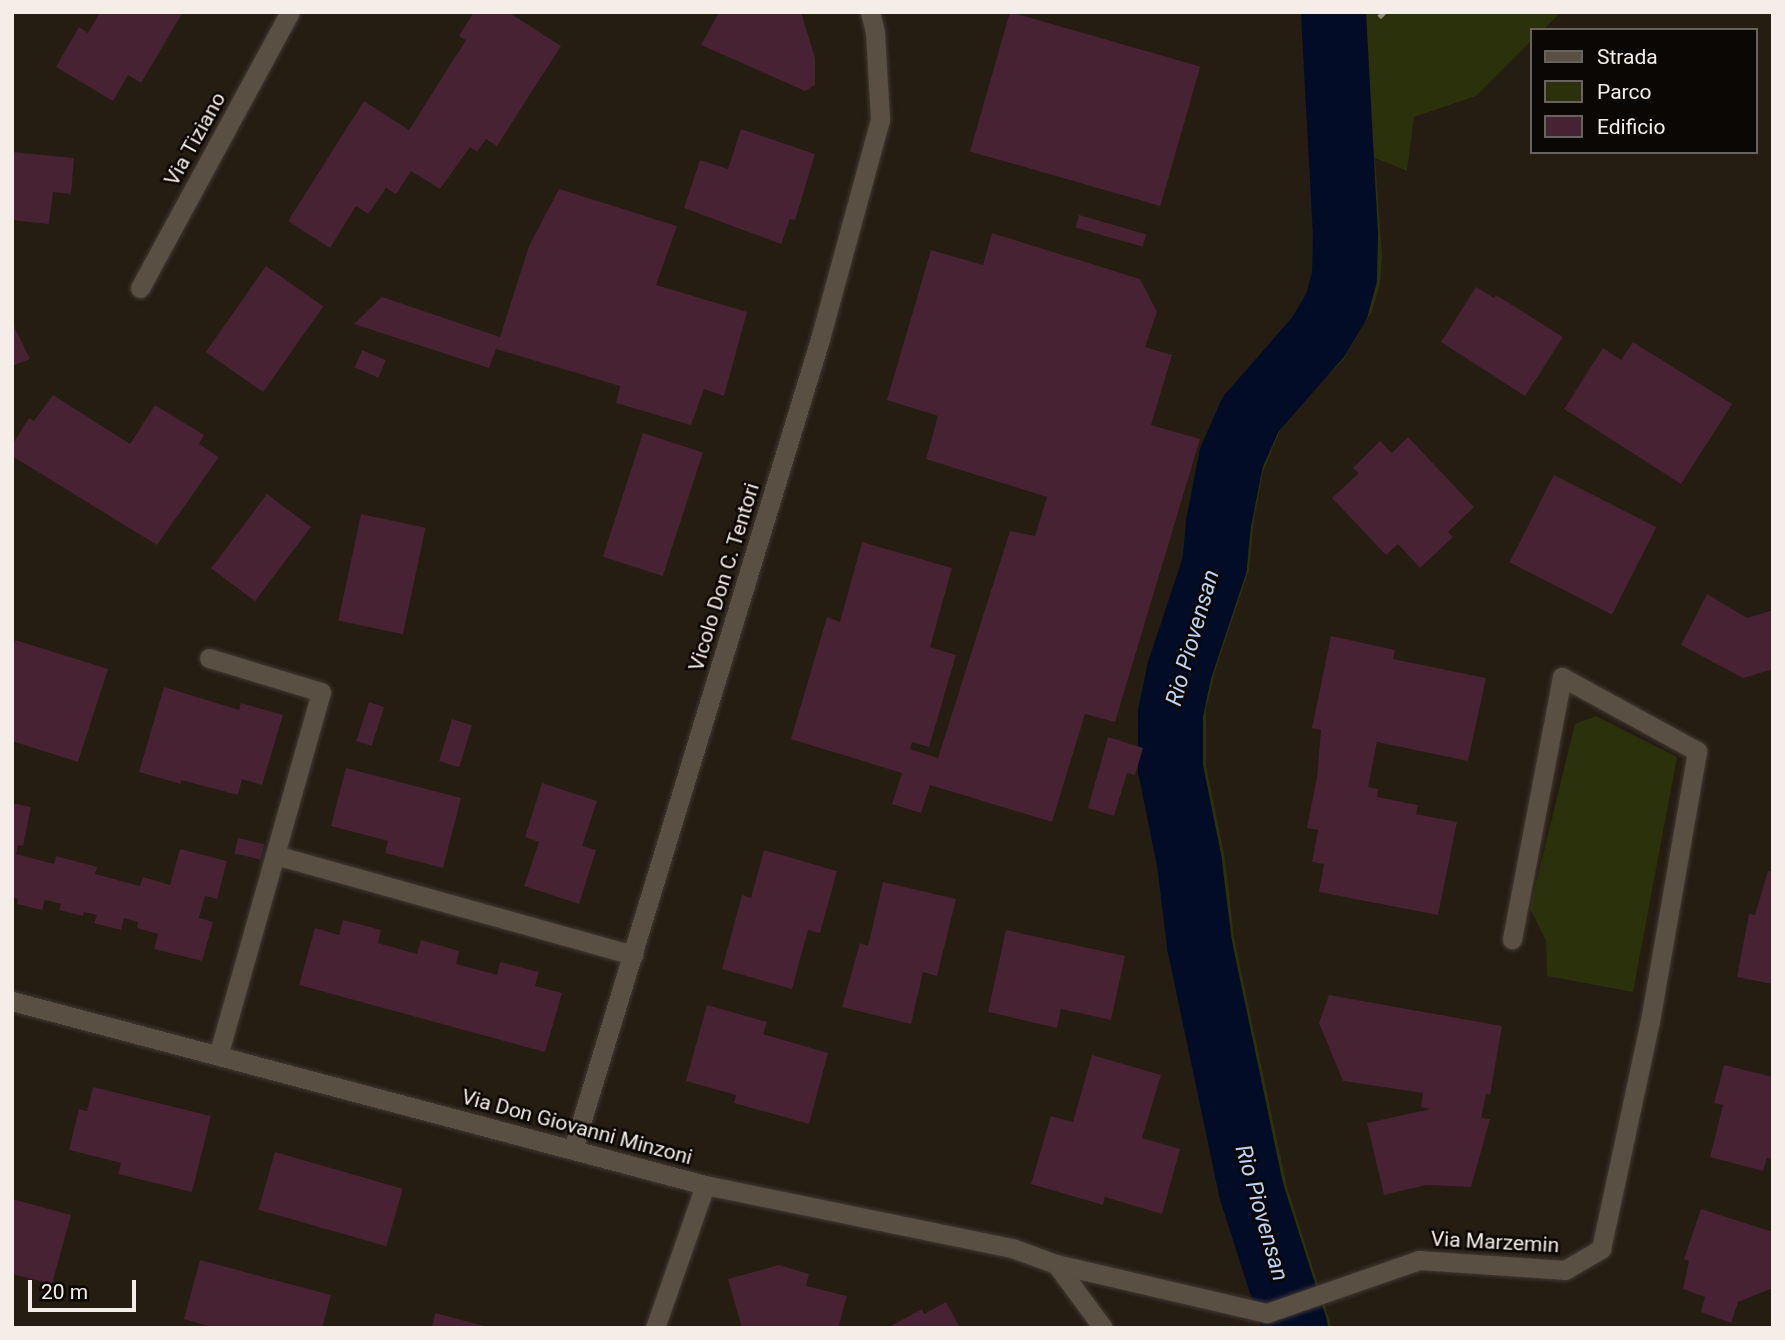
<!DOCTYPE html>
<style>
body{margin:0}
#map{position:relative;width:1785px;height:1340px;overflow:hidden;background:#251c12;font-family:Roboto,sans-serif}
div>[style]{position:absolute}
.green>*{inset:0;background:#2b310a}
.river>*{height:65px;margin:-32.5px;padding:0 32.5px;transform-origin:32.5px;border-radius:32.5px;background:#020c27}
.building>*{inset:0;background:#462232;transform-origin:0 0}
.path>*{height:4.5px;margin-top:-2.25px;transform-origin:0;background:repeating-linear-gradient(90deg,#918981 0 7px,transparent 0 10.5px)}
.roads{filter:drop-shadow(0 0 2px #413934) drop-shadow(0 0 2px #413934)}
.minor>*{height:19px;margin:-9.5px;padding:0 9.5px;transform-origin:9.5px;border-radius:9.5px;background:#5a4f43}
span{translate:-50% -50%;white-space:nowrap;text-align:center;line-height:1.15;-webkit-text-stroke:5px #0b0704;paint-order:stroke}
.street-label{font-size:21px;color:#f5eee8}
.water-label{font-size:23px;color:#bed2f5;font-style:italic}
.frame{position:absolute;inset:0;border:14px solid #f5eee8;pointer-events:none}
.legend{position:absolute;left:1530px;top:28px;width:228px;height:126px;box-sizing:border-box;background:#0b0704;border:2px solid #69635f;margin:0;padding:9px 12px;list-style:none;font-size:21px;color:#f5eee8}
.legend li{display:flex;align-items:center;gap:14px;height:35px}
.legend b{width:35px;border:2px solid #69635f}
.scale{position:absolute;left:28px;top:1280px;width:108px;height:32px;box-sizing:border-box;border:4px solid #f5eee8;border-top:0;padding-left:9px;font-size:21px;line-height:24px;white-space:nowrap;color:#f5eee8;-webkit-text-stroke:5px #0b0704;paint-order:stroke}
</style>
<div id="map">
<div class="green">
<i style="clip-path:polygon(1306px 12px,1561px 12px,1543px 30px,1531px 30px,1531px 41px,1476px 96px,1414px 117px,1407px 171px,1375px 158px,1382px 255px,1380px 284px,1372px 311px,1343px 360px,1311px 392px,1280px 431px,1263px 472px,1254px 519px,1249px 570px,1216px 668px,1206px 709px,1206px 766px,1225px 859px,1234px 938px,1287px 1187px,1332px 1328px,1269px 1328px,1229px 1204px,1174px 947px,1165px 868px,1146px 772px,1145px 705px,1158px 651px,1190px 558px,1194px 512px,1205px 454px,1228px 400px,1265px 352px,1295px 324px,1308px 305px,1321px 272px,1323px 253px,1311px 94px,1311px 26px)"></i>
<i style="clip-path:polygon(1596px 716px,1677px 757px,1633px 992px,1547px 976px,1546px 941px,1530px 908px,1575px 724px)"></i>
</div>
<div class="river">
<i style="left:1295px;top:1328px;width:144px;rotate:-107.8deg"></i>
<i style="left:1251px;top:1191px;width:252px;rotate:-101.9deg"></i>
<i style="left:1199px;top:944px;width:83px;rotate:-97deg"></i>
<i style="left:1189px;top:862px;width:96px;rotate:-101.4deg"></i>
<i style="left:1170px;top:768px;width:55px;rotate:-90deg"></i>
<i style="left:1170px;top:713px;width:44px;rotate:-78.2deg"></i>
<i style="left:1179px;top:670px;width:111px;rotate:-71.6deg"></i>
<i style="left:1214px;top:565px;width:42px;rotate:-84.6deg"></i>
<i style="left:1218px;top:523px;width:67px;rotate:-78.9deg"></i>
<i style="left:1231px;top:457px;width:47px;rotate:-66.2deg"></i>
<i style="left:1250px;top:414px;width:103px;rotate:-48.9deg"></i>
<i style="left:1318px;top:336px;width:35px;rotate:-59deg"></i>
<i style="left:1336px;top:306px;width:30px;rotate:-75deg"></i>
<i style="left:1344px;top:277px;width:43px;rotate:-88.7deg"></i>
<i style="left:1345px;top:234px;width:222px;rotate:-93.1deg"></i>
</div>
<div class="building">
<i style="clip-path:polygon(100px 12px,183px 12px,141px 83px,128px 75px,113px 101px,56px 67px,79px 27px,88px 33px)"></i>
<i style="clip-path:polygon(474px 12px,508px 12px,561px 46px,497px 146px,486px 139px,477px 152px,470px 147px,440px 189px,411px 171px,396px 194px,386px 188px,368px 214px,356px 206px,330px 248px,288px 221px,364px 101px,409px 130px,466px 40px,459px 36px)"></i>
<i style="clip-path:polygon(719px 12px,801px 12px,815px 58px,815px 85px,805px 91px,701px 45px)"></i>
<i style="left:1010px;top:12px;width:198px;height:145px;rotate:16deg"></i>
<i style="clip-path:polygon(741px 129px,815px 154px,795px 220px,790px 219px,781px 244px,684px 208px,700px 160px,728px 169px)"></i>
<i style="clip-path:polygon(12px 152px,74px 158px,71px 194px,53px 192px,49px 224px,12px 220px)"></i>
<i style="clip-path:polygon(559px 189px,677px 226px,656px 285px,747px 312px,724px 396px,704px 389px,691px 425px,616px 403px,620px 386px,496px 349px,489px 368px,354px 324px,382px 297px,500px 337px,529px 246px)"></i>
<i style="left:1079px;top:215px;width:70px;height:13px;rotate:16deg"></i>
<i style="clip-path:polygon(992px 233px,1140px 279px,1157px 312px,1145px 347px,1172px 355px,1151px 425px,1200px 439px,1115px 722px,1085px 714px,1052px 822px,930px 785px,921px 813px,892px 804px,902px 773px,791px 739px,827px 617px,840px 622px,862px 542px,952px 568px,930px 647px,956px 655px,929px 747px,912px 742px,910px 749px,938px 758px,1010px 531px,1035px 536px,1047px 497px,926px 459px,938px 416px,887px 400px,931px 250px,983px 265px)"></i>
<i style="left:266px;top:266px;width:70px;height:105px;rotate:35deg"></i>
<i style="clip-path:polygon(1476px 287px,1494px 298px,1496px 295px,1563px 337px,1525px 396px,1441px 342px)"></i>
<i style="clip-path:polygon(12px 322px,30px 359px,12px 366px)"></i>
<i style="clip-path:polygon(1633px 342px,1732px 404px,1681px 484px,1564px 409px,1603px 348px,1621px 360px)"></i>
<i style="left:362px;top:350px;width:26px;height:19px;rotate:23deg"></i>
<i style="clip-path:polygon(53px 395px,130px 444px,155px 405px,204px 435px,199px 444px,219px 457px,157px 545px,12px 456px,12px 445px,29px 418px,34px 421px)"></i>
<i style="left:643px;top:433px;width:63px;height:130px;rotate:18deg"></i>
<i style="clip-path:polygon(1408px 437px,1474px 507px,1448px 532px,1453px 537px,1420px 568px,1398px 544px,1386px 555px,1332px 498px,1359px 473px,1353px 468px,1380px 441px,1392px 453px)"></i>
<i style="left:1554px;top:475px;width:115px;height:98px;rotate:27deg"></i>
<i style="left:267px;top:494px;width:55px;height:93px;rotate:37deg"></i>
<i style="left:361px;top:514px;width:66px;height:109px;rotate:12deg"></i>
<i style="clip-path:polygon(1707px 594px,1747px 618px,1773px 610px,1773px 669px,1743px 678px,1681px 645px)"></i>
<i style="clip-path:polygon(1331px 636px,1395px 650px,1393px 659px,1486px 678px,1468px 761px,1377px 742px,1368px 787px,1378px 789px,1377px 797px,1418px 805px,1416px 814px,1457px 822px,1438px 915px,1319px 892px,1324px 864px,1312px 862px,1318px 830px,1307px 828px,1317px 777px,1321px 730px,1312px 728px)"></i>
<i style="clip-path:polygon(15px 640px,108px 669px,78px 762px,12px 741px,12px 650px)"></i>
<i style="clip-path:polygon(164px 687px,239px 710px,241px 703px,283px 715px,262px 785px,242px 779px,238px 795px,181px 780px,181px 784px,139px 772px)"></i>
<i style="left:369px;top:702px;width:16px;height:41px;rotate:18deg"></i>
<i style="left:452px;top:719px;width:21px;height:44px;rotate:17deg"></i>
<i style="clip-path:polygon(1108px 737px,1143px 748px,1135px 775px,1127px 773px,1114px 816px,1088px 808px)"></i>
<i style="clip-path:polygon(346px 768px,461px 798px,443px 868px,385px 853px,388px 841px,331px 826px)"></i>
<i style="clip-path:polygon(542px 783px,597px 801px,582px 846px,596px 850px,579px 904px,524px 886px,539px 842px,525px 837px)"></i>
<i style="clip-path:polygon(12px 803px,31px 807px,23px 846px,18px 845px,16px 854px,54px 864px,56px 856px,97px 867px,95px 874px,140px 886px,143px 877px,170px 885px,180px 849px,227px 861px,217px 899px,205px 896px,199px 918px,213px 922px,202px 961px,154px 949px,158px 934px,137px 928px,138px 922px,124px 918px,121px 930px,94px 923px,97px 915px,84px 912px,83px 916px,59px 910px,61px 904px,45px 900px,42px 910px,17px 904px,18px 899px,12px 897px)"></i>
<i style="left:238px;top:838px;width:27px;height:16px;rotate:13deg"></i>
<i style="clip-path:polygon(764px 850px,837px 871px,820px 933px,808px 930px,792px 989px,722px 969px,742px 895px,751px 898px)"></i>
<i style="clip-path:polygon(1768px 871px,1773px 872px,1773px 984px,1737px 977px,1749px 914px,1755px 915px)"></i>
<i style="clip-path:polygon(883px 882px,956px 899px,937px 976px,923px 972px,911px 1024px,842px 1007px,860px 943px,868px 946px)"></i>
<i style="clip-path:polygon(343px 920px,381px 930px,378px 943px,417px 954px,421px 940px,459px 951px,456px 964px,497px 975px,500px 962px,539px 972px,535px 986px,562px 993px,545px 1052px,299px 985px,315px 928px,339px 935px)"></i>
<i style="clip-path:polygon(1006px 930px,1125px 956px,1111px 1020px,1061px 1009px,1057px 1028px,988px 1012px)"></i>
<i style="clip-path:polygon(1329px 995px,1502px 1026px,1490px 1095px,1486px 1094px,1481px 1118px,1490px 1119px,1471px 1187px,1426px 1185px,1384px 1195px,1367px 1123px,1431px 1109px,1421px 1107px,1423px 1093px,1343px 1081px,1319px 1023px)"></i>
<i style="clip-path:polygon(707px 1005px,767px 1022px,763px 1034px,828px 1053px,809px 1124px,734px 1103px,736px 1095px,686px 1081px)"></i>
<i style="clip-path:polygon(1092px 1055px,1161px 1075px,1142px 1138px,1180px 1149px,1162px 1214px,1105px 1197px,1103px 1205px,1031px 1184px,1051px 1116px,1073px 1122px)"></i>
<i style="clip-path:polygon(1724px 1065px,1773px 1077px,1773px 1159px,1767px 1158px,1763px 1171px,1710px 1157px,1723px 1105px,1714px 1103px)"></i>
<i style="clip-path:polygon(93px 1087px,211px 1116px,192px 1192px,118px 1174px,121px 1163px,69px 1150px,79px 1109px,87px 1111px)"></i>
<i style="left:275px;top:1152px;width:133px;height:60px;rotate:16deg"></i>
<i style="clip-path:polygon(12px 1199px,71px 1215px,52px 1284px,12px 1274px)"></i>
<i style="clip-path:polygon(1701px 1209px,1773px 1232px,1773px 1288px,1738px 1302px,1731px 1323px,1701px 1312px,1705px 1297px,1683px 1289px,1689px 1261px,1684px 1259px)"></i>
<i style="clip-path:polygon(200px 1260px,331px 1295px,322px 1328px,216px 1328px,184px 1319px)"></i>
<i style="clip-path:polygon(779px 1265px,809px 1274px,806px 1286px,847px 1296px,838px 1328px,742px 1328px,728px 1279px)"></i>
<i style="clip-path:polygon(946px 1302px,960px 1328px,887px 1328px,922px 1309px,924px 1314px)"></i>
<i style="clip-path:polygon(435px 1313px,488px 1327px,488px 1328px,432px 1328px)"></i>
</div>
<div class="path">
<i style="left:1379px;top:17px;width:7px;rotate:-45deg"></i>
</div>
<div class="roads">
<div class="minor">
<i style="left:140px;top:288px;width:314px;rotate:-61.5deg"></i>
<i style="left:209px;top:658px;width:117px;rotate:16.9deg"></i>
<i style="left:321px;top:692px;width:377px;rotate:105.8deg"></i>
<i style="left:275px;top:855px;width:372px;rotate:15.6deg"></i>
<i style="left:12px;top:1001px;width:717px;rotate:14.87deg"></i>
<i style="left:705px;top:1185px;width:313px;rotate:11.6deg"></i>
<i style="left:1012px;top:1248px;width:47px;rotate:20deg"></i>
<i style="left:1056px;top:1264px;width:79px;rotate:53.7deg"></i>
<i style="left:573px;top:1149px;width:847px;rotate:-73.04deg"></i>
<i style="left:820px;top:339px;width:228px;rotate:-74.7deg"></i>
<i style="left:880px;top:119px;width:87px;rotate:-93.3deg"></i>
<i style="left:875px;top:32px;width:21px;rotate:-104deg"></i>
<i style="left:1056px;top:1264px;width:217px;rotate:13.1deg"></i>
<i style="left:1267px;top:1313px;width:161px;rotate:-19.2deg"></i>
<i style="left:1419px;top:1260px;width:146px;rotate:3.9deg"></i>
<i style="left:1565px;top:1270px;width:42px;rotate:-30.3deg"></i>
<i style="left:1601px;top:1249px;width:233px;rotate:-77.9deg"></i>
<i style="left:1650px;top:1021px;width:274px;rotate:-80.1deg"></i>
<i style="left:1697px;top:751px;width:154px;rotate:-151.3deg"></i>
<i style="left:1562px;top:677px;width:267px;rotate:100.8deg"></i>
<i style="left:655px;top:1328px;width:151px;rotate:-70.7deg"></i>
</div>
</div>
<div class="street-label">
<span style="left:195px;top:139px;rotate:-61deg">Via Tiziano</span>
<span style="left:724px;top:577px;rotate:-73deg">Vicolo Don C. Tentori</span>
<span style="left:577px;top:1127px;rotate:15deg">Via Don Giovanni Minzoni</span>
<span style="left:1495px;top:1242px;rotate:3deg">Via Marzemin</span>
</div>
<div class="water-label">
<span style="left:1193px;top:638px;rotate:-74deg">Rio Piovensan</span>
<span style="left:1261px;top:1213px;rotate:74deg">Rio Piovensan</span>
</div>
<div class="frame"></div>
<ul class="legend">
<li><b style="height:9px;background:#5a4f43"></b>Strada</li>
<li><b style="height:19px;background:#2b310a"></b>Parco</li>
<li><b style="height:19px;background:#462232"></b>Edificio</li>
</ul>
<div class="scale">20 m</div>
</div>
